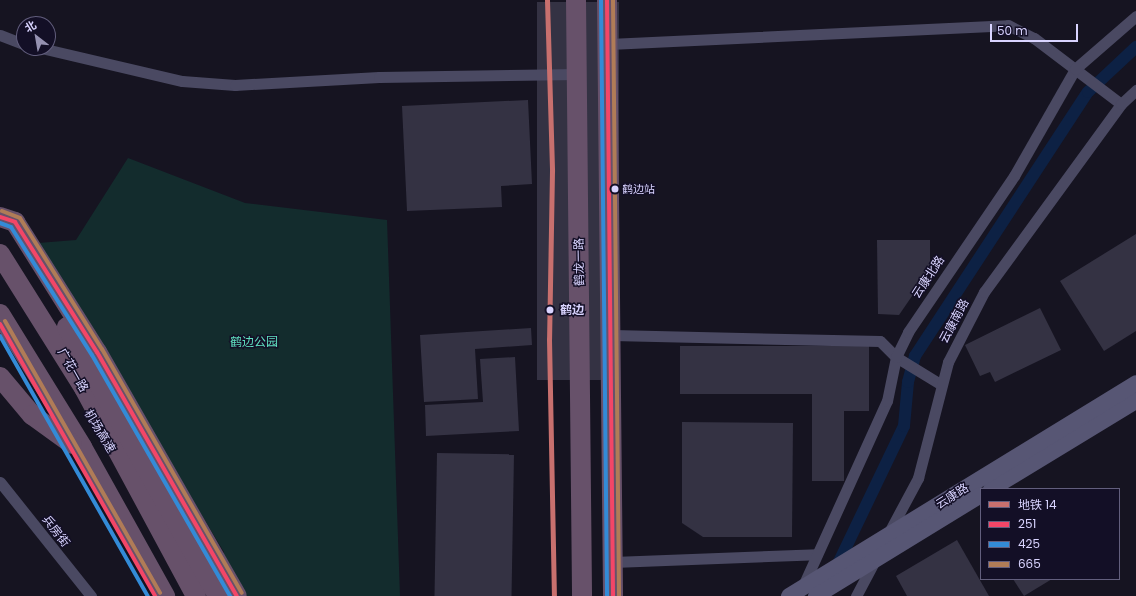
<!DOCTYPE html>
<meta charset="utf-8">
<style>
body{margin:0}
#map{position:relative;width:1136px;height:596px;overflow:hidden;background:#161421;font-family:Poppins,"Noto Sans SC",sans-serif}
div>[style]{position:absolute}
.green>*{inset:0;background:#132c2d}
.canal>*{height:12px;margin:-6px;padding:0 6px;transform-origin:6px;border-radius:6px;background:#0d2144}
.building>*{inset:0;background:#343243;transform-origin:0 0}
.street>*{height:11px;margin:-5.5px;padding:0 5.5px;transform-origin:5.5px;border-radius:5.5px;background:#4a4962}
.secondary>*{height:16px;margin:-8px;padding:0 8px;transform-origin:8px;border-radius:8px;background:#575674}
.highway>*{height:20px;margin:-10px;padding:0 10px;transform-origin:10px;border-radius:10px;background:#67516a}
.bus-1>*{height:4px;margin:-2px;padding:0 2px;transform-origin:2px;border-radius:2px;background:#f34667}
.bus-2>*{height:4px;margin:-2px;padding:0 2px;transform-origin:2px;border-radius:2px;background:#338bd7}
.bus-3>*{height:4px;margin:-2px;padding:0 2px;transform-origin:2px;border-radius:2px;background:#b07c57}
.metro-1>*{height:5px;margin:-2.5px;padding:0 2.5px;transform-origin:2.5px;border-radius:2.5px;background:#c8706e}
.dots>*{width:11px;height:11px;translate:-50% -50%;box-sizing:border-box;border:2px solid #130f26;border-radius:50%}
span{translate:-50% -50%;white-space:nowrap;text-align:center;line-height:1.15;-webkit-text-stroke:3px #130f26;paint-order:stroke}
.bus-label{font-size:11px;color:#d9d4ff}
.left{translate:0 -50%;text-align:left}
.street-label{font-size:12px;color:#d9d4ff}
.stop-label{font-size:12px;color:#d9d4ff;font-weight:700}
.park-label{font-size:12px;color:#5fe0c0}
.legend{position:absolute;left:980px;top:488px;width:140px;height:92px;box-sizing:border-box;background:#130f26;border:1px solid #625e7d;margin:0;padding:5px 7px;list-style:none;font-size:12px;color:#d9d4ff}
.legend li{display:flex;align-items:center;gap:8px;height:20px}
.legend b{width:20px;border:1px solid #625e7d}
.north{position:absolute;left:16px;top:16px;width:40px;height:40px;box-sizing:border-box;background:#130f26;border:1px solid #625e7d;border-radius:50%;rotate:329deg;font-size:11px;font-weight:700;line-height:16px;text-align:center;color:#d9d4ff}
.north::after{content:'';display:block;margin:auto;width:14px;height:18px;background:#9591b1;clip-path:polygon(50% 0,100% 100%,50% 72%,0 100%)}
.scale{position:absolute;left:990px;top:24px;width:88px;height:18px;box-sizing:border-box;border:2px solid #d9d4ff;border-top:0;padding-left:5px;font-size:12px;line-height:14px;white-space:nowrap;color:#d9d4ff;-webkit-text-stroke:3px #130f26;paint-order:stroke}
</style>
<div id="map">
<div class="green">
<i style="clip-path:polygon(128px 158px,245px 203px,387px 220px,400px 596px,229px 596px,217px 569px,224px 552px,38px 243px,76px 240px)"></i>
</div>
<div class="canal">
<i style="left:836px;top:568px;width:157px;rotate:-64.4deg"></i>
<i style="left:904px;top:426px;width:44px;rotate:-84.8deg"></i>
<i style="left:908px;top:382px;width:27px;rotate:-75deg"></i>
<i style="left:915px;top:356px;width:316px;rotate:-56.8deg"></i>
<i style="left:1088px;top:92px;width:66px;rotate:-43.2deg"></i>
</div>
<div class="building">
<i style="left:537px;top:2px;width:82px;height:378px"></i>
<i style="clip-path:polygon(528px 100px,532px 184px,501px 186px,502px 207px,407px 211px,402px 106px)"></i>
<i style="clip-path:polygon(1136px 234px,1136px 331px,1104px 351px,1060px 281px)"></i>
<i style="clip-path:polygon(877px 240px,930px 240px,930px 270px,899px 315px,878px 314px)"></i>
<i style="clip-path:polygon(1040px 308px,1061px 350px,995px 382px,990px 372px,980px 376px,965px 345px)"></i>
<i style="clip-path:polygon(531px 328px,532px 345px,475px 349px,478px 399px,424px 402px,420px 335px)"></i>
<i style="clip-path:polygon(680px 346px,869px 346px,869px 411px,844px 411px,844px 481px,812px 481px,812px 394px,680px 394px)"></i>
<i style="clip-path:polygon(515px 357px,519px 431px,426px 436px,425px 405px,483px 402px,480px 359px)"></i>
<i style="clip-path:polygon(682px 422px,793px 423px,792px 537px,703px 537px,682px 523px)"></i>
<i style="left:437px;top:453px;width:77px;height:143px;rotate:1deg"></i>
<i style="clip-path:polygon(957px 540px,989px 596px,907px 596px,896px 576px)"></i>
<i style="clip-path:polygon(1013px 579px,1052px 579px,1024px 596px)"></i>
</div>
<div class="street">
<i style="left:0;top:35px;width:26px;rotate:21deg"></i>
<i style="left:609px;top:44px;width:399px;rotate:-2.7deg"></i>
<i style="left:1008px;top:25px;width:29px;rotate:27deg"></i>
<i style="left:1034px;top:38px;width:109px;rotate:37.2deg"></i>
<i style="left:41px;top:48px;width:145px;rotate:13.2deg"></i>
<i style="left:182px;top:81px;width:53px;rotate:4.3deg"></i>
<i style="left:235px;top:85px;width:144px;rotate:-3.2deg"></i>
<i style="left:379px;top:77px;width:198px;rotate:-0.9deg"></i>
<i style="left:612px;top:335px;width:268px;rotate:1.3deg"></i>
<i style="left:880px;top:341px;width:23px;rotate:45deg"></i>
<i style="left:896px;top:357px;width:52px;rotate:31.5deg"></i>
<i style="left:0;top:482px;width:146px;rotate:51.4deg"></i>
<i style="left:888px;top:534px;width:64px;rotate:-61.8deg"></i>
<i style="left:918px;top:478px;width:120px;rotate:-75.5deg"></i>
<i style="left:948px;top:362px;width:79px;rotate:-62.8deg"></i>
<i style="left:984px;top:292px;width:233px;rotate:-53.9deg"></i>
<i style="left:1121px;top:104px;width:21px;rotate:-43deg"></i>
<i style="left:613px;top:562px;width:204px;rotate:-2.2deg"></i>
<i style="left:802px;top:588px;width:205px;rotate:-65.6deg"></i>
<i style="left:887px;top:401px;width:45px;rotate:-78.4deg"></i>
<i style="left:896px;top:357px;width:28px;rotate:-64deg"></i>
<i style="left:908px;top:332px;width:189px;rotate:-55.8deg"></i>
<i style="left:1014px;top:176px;width:123px;rotate:-60.3deg"></i>
<i style="left:1075px;top:69px;width:81px;rotate:-41deg"></i>
<i style="left:856px;top:596px;width:38px;rotate:-62deg"></i>
</div>
<div class="secondary">
<i style="left:991px;top:489px;width:170px;rotate:-31.3deg"></i>
<i style="left:789px;top:596px;width:407px;rotate:-31.5deg"></i>
<i style="left:816px;top:596px;width:193px;rotate:-31.5deg"></i>
</div>
<div class="highway">
<i style="left:576px;top:0;width:596px;rotate:89.42deg"></i>
<i style="left:607px;top:0;width:596px;rotate:89.42deg"></i>
<i style="left:0;top:217px;width:16px;rotate:18deg"></i>
<i style="left:15px;top:222px;width:154px;rotate:57.8deg"></i>
<i style="left:97px;top:352px;width:281px;rotate:60.2deg"></i>
<i style="left:0;top:254px;width:158px;rotate:57.9deg"></i>
<i style="left:84px;top:388px;width:236px;rotate:61.7deg"></i>
<i style="left:0;top:314px;width:156px;rotate:58.3deg"></i>
<i style="left:82px;top:447px;width:171px;rotate:60.9deg"></i>
<i style="left:67px;top:327px;width:308px;rotate:60.7deg"></i>
<i style="left:0;top:377px;width:50px;rotate:49.9deg"></i>
<i style="left:32px;top:415px;width:49px;rotate:35.9deg"></i>
</div>
<div class="bus-1">
<i style="left:607px;top:0;width:596px;rotate:89.42deg"></i>
<i style="left:0;top:217px;width:16px;rotate:18deg"></i>
<i style="left:15px;top:222px;width:154px;rotate:57.8deg"></i>
<i style="left:97px;top:352px;width:281px;rotate:60.2deg"></i>
<i style="left:0;top:324px;width:313px;rotate:60.3deg"></i>
</div>
<div class="bus-2">
<i style="left:601px;top:0;width:596px;rotate:89.42deg"></i>
<i style="left:0;top:223px;width:12px;rotate:20deg"></i>
<i style="left:11px;top:227px;width:151px;rotate:57.7deg"></i>
<i style="left:92px;top:355px;width:278px;rotate:60.2deg"></i>
<i style="left:0;top:336px;width:299px;rotate:60.4deg"></i>
</div>
<div class="bus-3">
<i style="left:613px;top:0;width:596px;rotate:89.42deg"></i>
<i style="left:2px;top:211px;width:19px;rotate:21deg"></i>
<i style="left:20px;top:218px;width:155px;rotate:58deg"></i>
<i style="left:102px;top:349px;width:281px;rotate:60.2deg"></i>
<i style="left:5px;top:321px;width:313px;rotate:60.3deg"></i>
</div>
<div class="metro-1">
<i style="left:547px;top:0;width:171px;rotate:88.3deg"></i>
<i style="left:552px;top:171px;width:168px;rotate:91deg"></i>
<i style="left:549px;top:339px;width:257px;rotate:88.9deg"></i>
</div>
<div class="dots">
<i style="left:615px;top:189px;background:#d9d4ff"></i>
<i style="left:550px;top:310px;background:#d9d4ff"></i>
</div>
<div class="bus-label">
<span class="left" style="left:622px;top:189px">鹤边站</span>
</div>
<div class="street-label">
<span style="left:579px;top:262px;rotate:-91deg">鹤龙一路</span>
<span style="left:928px;top:277px;rotate:-57deg">云康北路</span>
<span style="left:954px;top:321px;rotate:-62deg">云康南路</span>
<span style="left:73px;top:370px;rotate:60deg">广花一路</span>
<span style="left:100px;top:431px;rotate:59deg">机场高速</span>
<span style="left:952px;top:496px;rotate:-32deg">云康路</span>
<span style="left:56px;top:531px;rotate:52deg">兵房街</span>
</div>
<div class="stop-label">
<span class="left" style="left:560px;top:310px">鹤边</span>
</div>
<div class="park-label">
<span style="left:254px;top:342px">鹤边公园</span>
</div>
<ul class="legend">
<li><b style="height:5px;background:#c8706e"></b>地铁 14</li>
<li><b style="height:5px;background:#f34667"></b>251</li>
<li><b style="height:5px;background:#338bd7"></b>425</li>
<li><b style="height:5px;background:#b07c57"></b>665</li>
</ul>
<div class="north">北</div>
<div class="scale">50 m</div>
</div>
